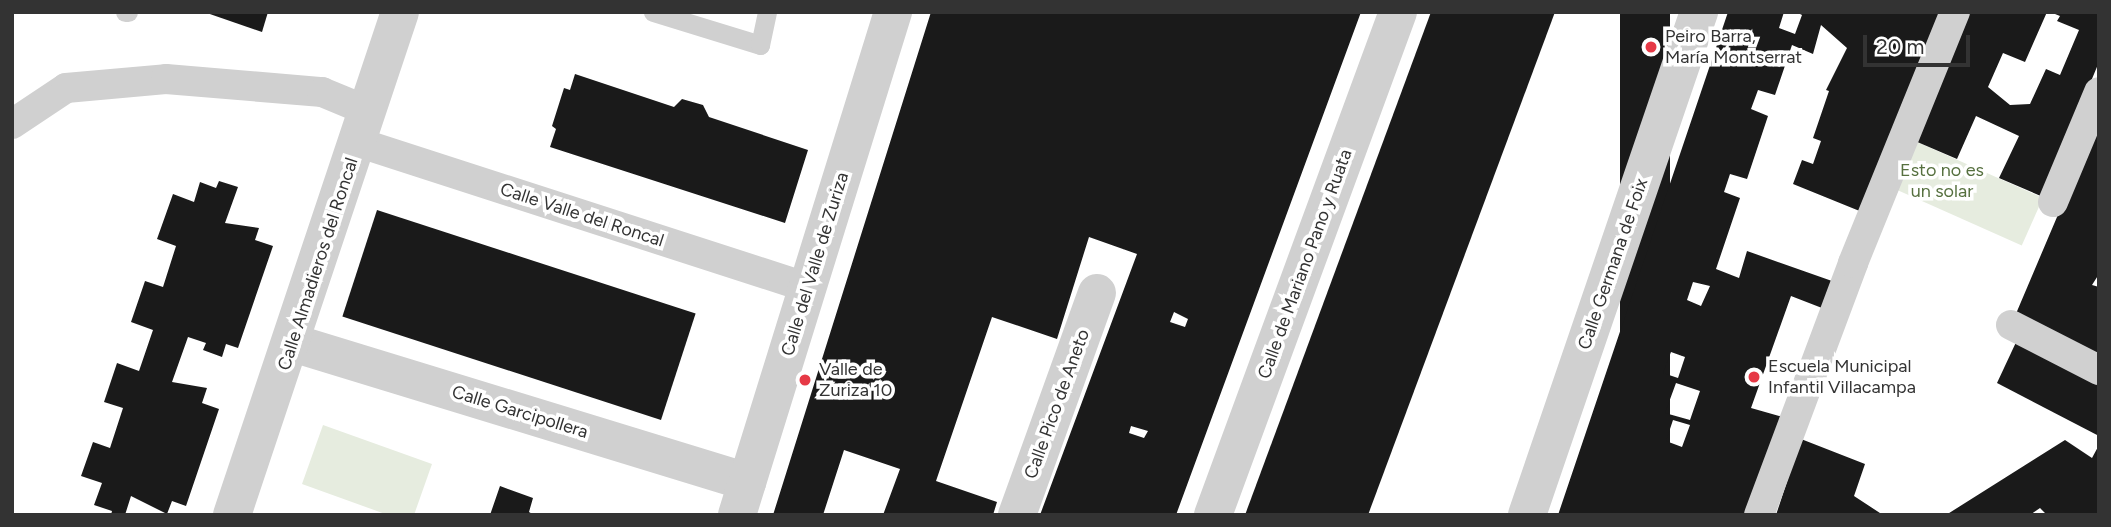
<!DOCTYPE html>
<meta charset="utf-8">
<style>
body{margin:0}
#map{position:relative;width:2111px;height:527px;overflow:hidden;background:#fff;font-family:Figtree,sans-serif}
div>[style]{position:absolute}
.green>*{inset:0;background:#e6ecdf;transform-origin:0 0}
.building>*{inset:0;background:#1a1a1a;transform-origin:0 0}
.service>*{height:19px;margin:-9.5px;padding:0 9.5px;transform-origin:9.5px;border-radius:9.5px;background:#d0d0d0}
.pedestrian>*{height:30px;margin:-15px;padding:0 15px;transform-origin:15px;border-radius:15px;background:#d0d0d0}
.minor>*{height:38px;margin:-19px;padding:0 19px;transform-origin:19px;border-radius:19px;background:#d0d0d0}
.dots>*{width:19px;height:19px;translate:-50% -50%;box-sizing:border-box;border:4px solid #fff;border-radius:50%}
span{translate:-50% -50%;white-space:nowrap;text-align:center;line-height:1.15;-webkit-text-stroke:7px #fff;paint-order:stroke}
.poi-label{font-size:18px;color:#333}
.left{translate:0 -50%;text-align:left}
.park-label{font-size:18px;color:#56703f}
.street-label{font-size:18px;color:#333}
.frame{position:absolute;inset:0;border:14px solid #333;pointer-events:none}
.scale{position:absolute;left:1863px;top:35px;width:107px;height:32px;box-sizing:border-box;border:4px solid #333;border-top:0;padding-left:9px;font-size:21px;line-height:24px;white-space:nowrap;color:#333;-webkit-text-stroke:5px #fff;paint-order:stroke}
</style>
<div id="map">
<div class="green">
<i style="left:1915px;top:141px;width:140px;height:52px;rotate:24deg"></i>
<i style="clip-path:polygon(323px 425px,432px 464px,414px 515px,388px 515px,302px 484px)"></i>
</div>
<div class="building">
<i style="clip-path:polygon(204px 12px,268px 12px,262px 32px)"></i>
<i style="clip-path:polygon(evenodd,931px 12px,1361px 12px,1176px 515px,1040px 515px,1137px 254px,1089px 237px,1057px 339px,992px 317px,936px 481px,997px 502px,993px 515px,883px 515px,900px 469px,844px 450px,823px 515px,773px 515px,931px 12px,1174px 312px,1188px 319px,1185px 327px,1170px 322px,1174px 312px,931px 12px,1131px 426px,1148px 431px,1144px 438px,1129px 433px,1131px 426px)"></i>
<i style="clip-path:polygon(1431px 12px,1555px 12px,1368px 515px,1245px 515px)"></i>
<i style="left:1620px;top:12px;width:50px;height:533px"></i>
<i style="clip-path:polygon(evenodd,1728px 12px,1784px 12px,1779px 28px,1795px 34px,1802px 15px,1796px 12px,1941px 12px,1862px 212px,1793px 184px,1802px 160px,1813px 164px,1821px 141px,1813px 138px,1829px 91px,1826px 90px,1847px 48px,1821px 25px,1813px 54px,1792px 45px,1775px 95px,1758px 90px,1751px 109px,1768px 116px,1747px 179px,1730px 174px,1724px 192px,1740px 198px,1716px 269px,1739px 278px,1747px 251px,1832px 281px,1822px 308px,1791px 296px,1751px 408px,1783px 417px,1749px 515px,1558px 515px,1728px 12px,1693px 282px,1710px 286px,1701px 306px,1687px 300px,1693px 282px,1728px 12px,1671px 352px,1685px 357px,1678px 378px,1663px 373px,1671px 352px,1728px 12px,1676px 383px,1700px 391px,1690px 420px,1665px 413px,1676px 383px,1728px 12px,1673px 420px,1690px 425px,1682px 447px,1666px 441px,1673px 420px)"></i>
<i style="clip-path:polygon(1964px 12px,2047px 12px,2025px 62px,2003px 53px,1988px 87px,2010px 105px,2030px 104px,2046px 69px,2060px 75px,2079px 30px,2057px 21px,2060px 16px,2050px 12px,2099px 12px,2099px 62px,2043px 197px,1999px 178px,2019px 136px,1976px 116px,1957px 159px,1915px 141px)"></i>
<i style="clip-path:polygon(575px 74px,674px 107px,682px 99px,703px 105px,709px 117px,808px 150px,785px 223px,550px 147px,556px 129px,552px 126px,564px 88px,570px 90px)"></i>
<i style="clip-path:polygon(2099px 118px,2099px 274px,2092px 285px,2099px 287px,2099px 362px,2015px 316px)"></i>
<i style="clip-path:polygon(219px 181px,238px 187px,225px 223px,259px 228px,255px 240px,273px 246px,238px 348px,226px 344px,222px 357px,203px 350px,206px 343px,188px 337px,172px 382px,207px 388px,202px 403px,219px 409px,186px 506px,172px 501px,167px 514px,131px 496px,125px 515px,111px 515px,112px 511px,94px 505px,102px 483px,81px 476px,93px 442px,110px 448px,123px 408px,104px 402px,117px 363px,139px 371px,153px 330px,131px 322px,145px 281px,163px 287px,176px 246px,157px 239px,173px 194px,194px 202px,200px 182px,216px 188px)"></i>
<i style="left:377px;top:210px;width:335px;height:112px;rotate:18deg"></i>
<i style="clip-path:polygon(2018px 338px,2099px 378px,2099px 436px,1997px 383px)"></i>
<i style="clip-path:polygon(1801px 439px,1865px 464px,1854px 496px,1883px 515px,1776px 515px)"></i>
<i style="clip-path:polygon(2065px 440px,2092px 458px,2099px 445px,2099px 515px,2047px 515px,2040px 508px,2030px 515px,1946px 515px)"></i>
<i style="clip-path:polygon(500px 486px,533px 498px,529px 512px,534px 515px,490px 515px)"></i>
</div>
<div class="service">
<i style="left:125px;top:12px;width:3px"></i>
<i style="left:653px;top:12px;width:112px;rotate:17.1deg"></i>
<i style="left:760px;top:45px;width:34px;rotate:-78deg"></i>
</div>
<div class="pedestrian">
<i style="left:12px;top:124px;width:65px;rotate:-33.7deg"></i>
<i style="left:66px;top:88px;width:100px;rotate:-5.1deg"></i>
<i style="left:166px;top:79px;width:157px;rotate:4.8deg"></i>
<i style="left:322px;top:92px;width:50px;rotate:22.4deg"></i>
<i style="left:357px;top:142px;width:474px;rotate:17.9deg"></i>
<i style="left:2053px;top:202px;width:119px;rotate:-67.3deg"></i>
<i style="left:2011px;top:325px;width:99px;rotate:27.1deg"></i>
<i style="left:1759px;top:515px;width:269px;rotate:-69.5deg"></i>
<i style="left:1853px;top:263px;width:271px;rotate:-67.9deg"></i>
</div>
<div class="minor">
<i style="left:293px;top:343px;width:475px;rotate:17deg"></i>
<i style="left:232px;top:515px;width:530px;rotate:-71.53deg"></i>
<i style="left:737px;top:515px;width:527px;rotate:-72.77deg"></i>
<i style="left:1017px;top:515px;width:236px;rotate:-70.2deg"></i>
<i style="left:1213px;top:515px;width:536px;rotate:-69.81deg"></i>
<i style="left:1527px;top:515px;width:532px;rotate:-71.12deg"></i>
</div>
<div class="dots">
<i style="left:1651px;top:47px;background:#e63946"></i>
<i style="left:1754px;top:377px;background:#e63946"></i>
<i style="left:805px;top:380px;background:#e63946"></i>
</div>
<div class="poi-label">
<span class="left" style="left:1665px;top:47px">Peiro Barra,<br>María Montserrat</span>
<span class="left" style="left:1768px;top:377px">Escuela Municipal<br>Infantil Villacampa</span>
<span class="left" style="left:819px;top:380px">Valle de<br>Zuriza 10</span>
</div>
<div class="park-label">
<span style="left:1942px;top:181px">Esto no es<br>un solar</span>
</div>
<div class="street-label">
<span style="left:582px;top:215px;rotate:18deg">Calle Valle del Roncal</span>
<span style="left:318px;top:264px;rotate:-72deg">Calle Almadieros del Roncal</span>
<span style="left:815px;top:264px;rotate:-73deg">Calle del Valle de Zuriza</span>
<span style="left:1305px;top:264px;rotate:-70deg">Calle de Mariano Pano y Ruata</span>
<span style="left:1613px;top:264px;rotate:-71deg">Calle Germana de Foix</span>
<span style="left:1057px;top:404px;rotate:-70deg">Calle Pico de Aneto</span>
<span style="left:520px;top:412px;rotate:17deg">Calle Garcipollera</span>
</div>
<div class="frame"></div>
<div class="scale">20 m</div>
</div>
